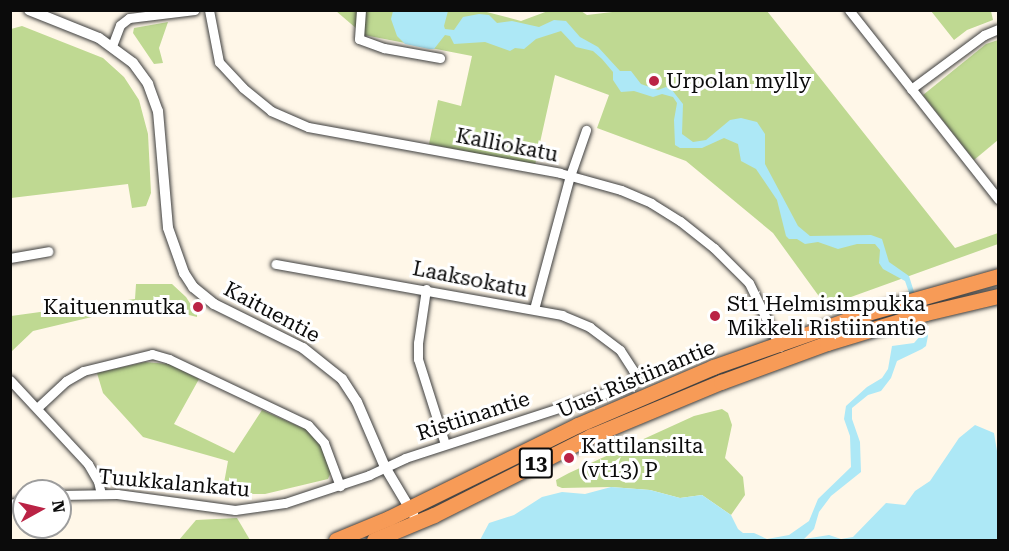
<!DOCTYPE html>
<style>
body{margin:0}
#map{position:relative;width:1009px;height:551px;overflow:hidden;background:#fff7e8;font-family:"Roboto Serif",serif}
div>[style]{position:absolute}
.forest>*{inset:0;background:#bfd992}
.water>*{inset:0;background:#ade8f6}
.roads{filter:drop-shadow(0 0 2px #3e3e3e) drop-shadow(0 0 2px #3e3e3e)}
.minor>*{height:9px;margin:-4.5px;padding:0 4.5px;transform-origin:4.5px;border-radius:4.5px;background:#fff}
.tertiary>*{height:10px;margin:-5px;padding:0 5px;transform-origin:5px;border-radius:5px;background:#fff}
.trunk>*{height:15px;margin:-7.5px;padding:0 7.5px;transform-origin:7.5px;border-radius:7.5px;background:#f79b57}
.dots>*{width:16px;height:16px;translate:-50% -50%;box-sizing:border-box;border:3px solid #fff;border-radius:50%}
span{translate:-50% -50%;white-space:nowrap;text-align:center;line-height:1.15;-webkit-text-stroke:6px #fff;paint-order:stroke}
.shield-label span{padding:2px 4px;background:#fff;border:2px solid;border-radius:4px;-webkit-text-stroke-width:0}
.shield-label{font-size:20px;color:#0b0b0b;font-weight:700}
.poi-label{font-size:21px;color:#0b0b0b}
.left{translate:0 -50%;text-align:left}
.right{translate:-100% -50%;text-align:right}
.street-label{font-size:21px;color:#0b0b0b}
.frame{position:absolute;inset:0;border:12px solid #0b0b0b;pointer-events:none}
.north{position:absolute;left:12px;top:479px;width:60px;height:60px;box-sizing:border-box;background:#fff;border:2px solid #9d9d9d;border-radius:50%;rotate:82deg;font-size:16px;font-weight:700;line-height:24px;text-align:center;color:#0b0b0b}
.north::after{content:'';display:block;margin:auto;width:21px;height:27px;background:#ba2345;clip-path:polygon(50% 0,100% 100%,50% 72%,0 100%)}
</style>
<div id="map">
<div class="forest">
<i style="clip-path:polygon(629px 10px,767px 11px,955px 248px,998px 233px,998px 244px,826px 306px,773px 233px,686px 161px,597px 128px,609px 95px,555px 75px,535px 165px,429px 144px,438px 100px,461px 106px,472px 56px,364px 35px,336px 11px,483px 11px,521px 21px,548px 11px,581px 11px,587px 15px)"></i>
<i style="clip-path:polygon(931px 11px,991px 11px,993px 20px,967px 30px,954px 40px)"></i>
<i style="clip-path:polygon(168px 22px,159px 48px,163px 63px,154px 64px,133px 33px,134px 28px)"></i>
<i style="clip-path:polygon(22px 26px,103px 58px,124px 77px,139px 100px,148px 134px,151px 193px,146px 206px,132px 208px,128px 184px,11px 198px,11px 29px)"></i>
<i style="clip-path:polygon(998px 40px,998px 140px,974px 160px,923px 95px,986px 44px)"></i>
<i style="clip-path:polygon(136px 284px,172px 284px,186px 297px,197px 314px,197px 317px,153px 306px,96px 316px,33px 331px,11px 352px,11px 316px,135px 299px)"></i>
<i style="clip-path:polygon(145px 362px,169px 364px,199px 379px,174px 424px,234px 453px,262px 410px,307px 430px,321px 446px,331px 472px,328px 479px,265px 494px,222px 494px,228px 461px,143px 437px,103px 393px,97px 373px)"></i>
<i style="clip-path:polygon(722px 409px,728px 413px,732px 425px,725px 458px,743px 477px,745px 495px,731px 515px,702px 495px,680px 498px,650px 490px,611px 487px,562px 488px,557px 486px,556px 480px,569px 473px,694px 416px)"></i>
<i style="clip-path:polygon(237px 518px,250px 540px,179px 540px,196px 520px)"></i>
</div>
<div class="water">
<i style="clip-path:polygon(393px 11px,448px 11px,444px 26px,445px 29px,454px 30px,463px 17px,479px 14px,489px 15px,497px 23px,512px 21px,539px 27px,554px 20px,566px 21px,580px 37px,598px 47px,620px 71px,631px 71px,641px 84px,658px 90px,666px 87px,672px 90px,683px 104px,682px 134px,693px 142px,706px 140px,730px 120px,741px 118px,757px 122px,765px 134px,765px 164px,798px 226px,810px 236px,871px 235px,882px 239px,889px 262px,909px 276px,928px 336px,926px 346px,922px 349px,897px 361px,891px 378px,881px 391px,868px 395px,852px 408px,852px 419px,860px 442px,861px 472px,831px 496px,819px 512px,814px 529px,804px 539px,829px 535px,841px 539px,853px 537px,886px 503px,905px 505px,915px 491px,930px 481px,959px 438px,975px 425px,994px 433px,998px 457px,998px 540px,480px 540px,489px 523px,514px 515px,542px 497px,562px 492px,585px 494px,611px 487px,650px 490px,680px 498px,702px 495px,731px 515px,738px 529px,743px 533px,754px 533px,767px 539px,789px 535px,809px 521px,818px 499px,851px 467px,850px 436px,844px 419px,846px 406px,867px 387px,882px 378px,888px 369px,892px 346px,914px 343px,921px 335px,921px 327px,905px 281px,883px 269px,879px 263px,880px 250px,875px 244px,857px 244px,838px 249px,818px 242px,805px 244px,797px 239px,789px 239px,786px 236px,777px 200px,756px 169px,741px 161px,738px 144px,724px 138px,702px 148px,680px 148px,675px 145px,674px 120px,677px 103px,673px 97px,662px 94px,653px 97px,634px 91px,621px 92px,613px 80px,613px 72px,602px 59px,593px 51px,576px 47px,561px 31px,536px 39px,524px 49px,515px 48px,510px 51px,485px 42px,454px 44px,450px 36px,445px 35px,434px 49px,429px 49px,405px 44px,397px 36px,391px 19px)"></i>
</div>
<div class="roads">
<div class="minor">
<i style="left:209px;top:10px;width:53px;rotate:79.1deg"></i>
<i style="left:219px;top:62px;width:35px;rotate:47deg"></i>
<i style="left:243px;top:88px;width:36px;rotate:39deg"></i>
<i style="left:271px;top:111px;width:40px;rotate:23.4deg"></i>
<i style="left:308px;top:127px;width:256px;rotate:10.3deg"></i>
<i style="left:560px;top:173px;width:63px;rotate:15.6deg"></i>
<i style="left:621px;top:190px;width:33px;rotate:23deg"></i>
<i style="left:651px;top:203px;width:34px;rotate:32deg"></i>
<i style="left:680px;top:221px;width:43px;rotate:38.5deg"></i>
<i style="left:714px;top:248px;width:49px;rotate:45deg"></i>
<i style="left:749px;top:283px;width:71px;rotate:64.2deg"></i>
<i style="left:361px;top:10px;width:29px;rotate:94deg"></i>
<i style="left:359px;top:39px;width:27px;rotate:20deg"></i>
<i style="left:384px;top:48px;width:57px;rotate:10.1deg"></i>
<i style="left:849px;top:10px;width:241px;rotate:51.7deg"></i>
<i style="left:112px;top:46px;width:22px;rotate:-69deg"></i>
<i style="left:120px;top:25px;width:11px;rotate:-38deg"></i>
<i style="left:129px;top:18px;width:66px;rotate:-6.9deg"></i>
<i style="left:911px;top:89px;width:91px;rotate:-36.5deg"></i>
<i style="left:984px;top:35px;width:15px;rotate:-23deg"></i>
<i style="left:10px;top:258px;width:39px;rotate:-10deg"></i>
<i style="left:426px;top:289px;width:55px;rotate:98.4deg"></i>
<i style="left:418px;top:343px;width:16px;rotate:90deg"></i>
<i style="left:418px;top:359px;width:89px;rotate:72.4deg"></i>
<i style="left:534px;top:309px;width:138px;rotate:-74.9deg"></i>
<i style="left:570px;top:176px;width:49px;rotate:-70.8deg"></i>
<i style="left:10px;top:380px;width:115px;rotate:47.1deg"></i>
<i style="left:88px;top:464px;width:20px;rotate:60deg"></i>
<i style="left:98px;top:481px;width:13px;rotate:77deg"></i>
<i style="left:37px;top:408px;width:40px;rotate:-43deg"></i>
<i style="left:66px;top:381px;width:20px;rotate:-30deg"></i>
<i style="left:83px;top:371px;width:71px;rotate:-13.8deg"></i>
<i style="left:152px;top:354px;width:18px;rotate:16deg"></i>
<i style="left:169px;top:359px;width:154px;rotate:25.4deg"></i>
<i style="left:308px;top:425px;width:24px;rotate:48deg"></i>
<i style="left:324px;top:443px;width:46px;rotate:69.6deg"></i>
<i style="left:60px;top:495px;width:57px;rotate:-1deg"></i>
<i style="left:117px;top:494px;width:119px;rotate:7.7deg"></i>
<i style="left:235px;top:510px;width:50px;rotate:-8deg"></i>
<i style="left:285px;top:503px;width:89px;rotate:-18.4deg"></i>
<i style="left:369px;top:475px;width:40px;rotate:-25deg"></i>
<i style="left:405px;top:458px;width:237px;rotate:-18deg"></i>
<i style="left:630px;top:385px;width:8px;rotate:-45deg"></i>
<i style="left:636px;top:379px;width:9px;rotate:-108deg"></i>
<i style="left:633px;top:370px;width:24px;rotate:-123deg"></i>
<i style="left:620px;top:350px;width:38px;rotate:-143deg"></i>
<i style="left:590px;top:327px;width:30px;rotate:-157deg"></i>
<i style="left:562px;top:315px;width:291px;rotate:-169.9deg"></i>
<i style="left:10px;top:504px;width:14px;rotate:-12deg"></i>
</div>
<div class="tertiary">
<i style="left:29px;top:10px;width:75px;rotate:21.8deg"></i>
<i style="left:99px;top:38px;width:42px;rotate:36.3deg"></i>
<i style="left:133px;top:63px;width:26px;rotate:54deg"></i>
<i style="left:148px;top:84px;width:29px;rotate:70deg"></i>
<i style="left:158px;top:111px;width:117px;rotate:85.1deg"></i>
<i style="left:168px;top:228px;width:48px;rotate:70.4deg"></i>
<i style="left:184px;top:273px;width:17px;rotate:57deg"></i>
<i style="left:193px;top:287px;width:27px;rotate:39deg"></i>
<i style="left:214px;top:304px;width:99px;rotate:26.3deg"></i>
<i style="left:303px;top:348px;width:50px;rotate:38.5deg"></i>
<i style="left:342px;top:379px;width:27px;rotate:57deg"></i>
<i style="left:357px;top:402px;width:71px;rotate:66.7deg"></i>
<i style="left:385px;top:467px;width:55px;rotate:59.2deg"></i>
</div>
<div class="trunk">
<i style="left:336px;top:540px;width:57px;rotate:-22.5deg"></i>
<i style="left:389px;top:518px;width:211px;rotate:-26.2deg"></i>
<i style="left:578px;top:425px;width:147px;rotate:-23.2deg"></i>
<i style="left:713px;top:367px;width:160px;rotate:-19.3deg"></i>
<i style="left:864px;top:314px;width:139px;rotate:-15.8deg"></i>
<i style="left:374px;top:540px;width:65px;rotate:-22.6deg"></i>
<i style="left:434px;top:515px;width:176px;rotate:-26.7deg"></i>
<i style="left:591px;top:436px;width:141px;rotate:-22.6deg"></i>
<i style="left:721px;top:382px;width:113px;rotate:-20.2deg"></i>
<i style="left:827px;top:343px;width:103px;rotate:-16.9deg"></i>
<i style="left:926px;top:313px;width:74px;rotate:-13.3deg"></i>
</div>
</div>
<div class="dots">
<i style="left:654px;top:81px;background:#ba2345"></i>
<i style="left:198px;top:307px;background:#ba2345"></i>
<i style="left:715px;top:316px;background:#ba2345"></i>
<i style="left:569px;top:458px;background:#ba2345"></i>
</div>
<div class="shield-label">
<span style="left:536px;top:463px">13</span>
</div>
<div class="poi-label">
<span class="left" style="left:666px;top:81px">Urpolan mylly</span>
<span class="left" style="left:727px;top:316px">St1 Helmisimpukka<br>Mikkeli Ristiinantie</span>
<span class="right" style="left:186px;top:307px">Kaituenmutka</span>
<span class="left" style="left:581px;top:458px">Kattilansilta<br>(vt13) P</span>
</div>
<div class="street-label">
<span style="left:507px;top:145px;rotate:11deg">Kalliokatu</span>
<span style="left:470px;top:279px;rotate:11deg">Laaksokatu</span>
<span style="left:272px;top:312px;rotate:28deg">Kaituentie</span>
<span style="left:636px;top:379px;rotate:-23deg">Uusi Ristiinantie</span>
<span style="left:473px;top:416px;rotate:-18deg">Ristiinantie</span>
<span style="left:174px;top:483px;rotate:5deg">Tuukkalankatu</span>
</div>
<div class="frame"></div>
<div class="north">N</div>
</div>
